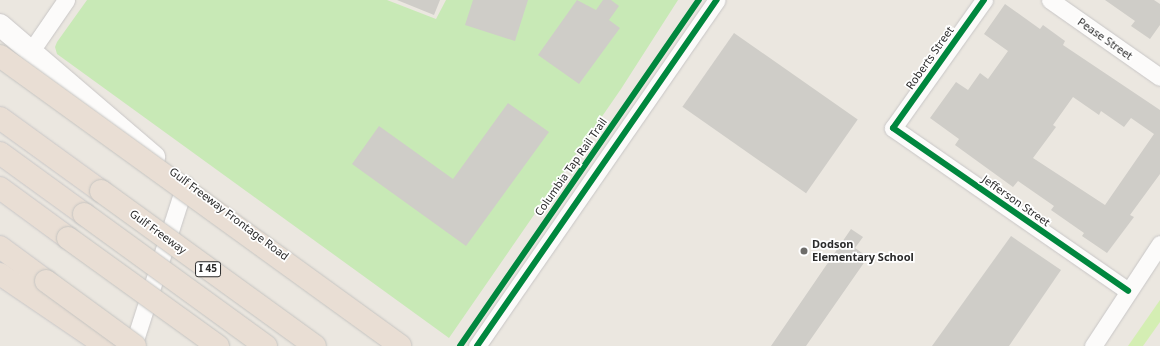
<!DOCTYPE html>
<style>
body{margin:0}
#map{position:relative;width:1160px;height:346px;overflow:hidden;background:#ebe7e0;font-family:"Noto Sans",sans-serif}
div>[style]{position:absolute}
.green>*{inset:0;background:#c8e9b6}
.pitch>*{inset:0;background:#d4eeb3}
.building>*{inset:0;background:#cfcdc8;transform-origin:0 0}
.roads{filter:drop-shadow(0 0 1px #c8c6c6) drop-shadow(0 0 1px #c8c6c6)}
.minor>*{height:17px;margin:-8.5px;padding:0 8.5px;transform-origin:8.5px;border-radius:8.5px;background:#fcfbfa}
.secondary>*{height:22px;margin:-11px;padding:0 11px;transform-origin:11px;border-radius:11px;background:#fcfbfa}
.motorway>*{height:22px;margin:-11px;padding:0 11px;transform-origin:11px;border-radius:11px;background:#e9ded4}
.bridges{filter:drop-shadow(0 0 1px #c5c4c1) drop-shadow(0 0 1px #c5c4c1)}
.motorway-bridge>*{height:22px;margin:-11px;padding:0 11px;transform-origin:11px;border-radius:11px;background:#e9ded4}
.cycleway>*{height:6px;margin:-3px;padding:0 3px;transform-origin:3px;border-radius:3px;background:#00873e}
.dots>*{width:11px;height:11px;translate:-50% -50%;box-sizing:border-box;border:2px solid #fff;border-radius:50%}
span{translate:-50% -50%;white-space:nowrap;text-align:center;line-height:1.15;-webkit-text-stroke:3.5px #fff;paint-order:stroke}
.shield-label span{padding:1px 3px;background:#fff;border:1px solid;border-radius:3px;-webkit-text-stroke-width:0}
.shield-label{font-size:10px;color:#2b2b2b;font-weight:700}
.street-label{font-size:11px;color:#2b2b2b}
.poi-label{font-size:11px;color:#2b2b2b;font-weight:700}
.left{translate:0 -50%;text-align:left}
</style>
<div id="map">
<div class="green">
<i style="clip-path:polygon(87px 0,387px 0,436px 19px,446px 0,678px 0,621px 89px,449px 338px,57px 54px,55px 47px,57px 42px)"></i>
</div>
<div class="pitch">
<i style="clip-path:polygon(1160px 300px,1160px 322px,1143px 346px,1128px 346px)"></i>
</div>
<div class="building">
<i style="clip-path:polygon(397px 0,440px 0,434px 15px)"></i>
<i style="clip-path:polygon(473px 0,528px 0,515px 41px,465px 25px)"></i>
<i style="clip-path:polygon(577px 0,596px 10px,603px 0,611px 0,619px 6px,609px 20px,620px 28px,579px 84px,538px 55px)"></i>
<i style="clip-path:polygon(1105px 0,1154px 0,1160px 4px,1160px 25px,1150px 39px,1131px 26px,1135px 21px)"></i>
<i style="clip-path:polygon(evenodd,1005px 4px,1040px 29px,1043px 25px,1065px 41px,1063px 45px,1160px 110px,1160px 174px,1130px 215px,1134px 217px,1107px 253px,1082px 236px,1084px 233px,1051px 210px,1054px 206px,1018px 181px,1013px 187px,955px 145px,959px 139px,930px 118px,956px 82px,968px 90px,980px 73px,988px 79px,1008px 51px,984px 34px,1005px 4px,1073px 97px,1099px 115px,1101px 111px,1124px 127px,1131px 118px,1154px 134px,1105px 205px,1033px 158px,1056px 127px,1053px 125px,1073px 97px)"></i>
<i style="left:734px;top:33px;width:151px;height:90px;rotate:35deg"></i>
<i style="clip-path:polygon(508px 103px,549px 132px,466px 246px,352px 164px,379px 126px,453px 179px)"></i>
<i style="clip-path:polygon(851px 229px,863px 237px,855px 248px,868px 257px,806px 346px,771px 346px)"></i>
<i style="clip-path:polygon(1011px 236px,1061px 270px,1009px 346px,932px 346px)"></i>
</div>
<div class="roads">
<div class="minor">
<i style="left:984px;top:0;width:157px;rotate:125.4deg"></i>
<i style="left:893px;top:128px;width:286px;rotate:34.7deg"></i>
<i style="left:1050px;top:0;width:134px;rotate:35deg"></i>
<i style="left:31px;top:51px;width:62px;rotate:-55.5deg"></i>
<i style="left:133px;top:346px;width:170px;rotate:-72.2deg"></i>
<i style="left:477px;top:346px;width:421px;rotate:-55.3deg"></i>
<i style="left:1093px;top:346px;width:122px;rotate:-56.7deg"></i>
</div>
<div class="secondary">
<i style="left:0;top:25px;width:203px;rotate:40.6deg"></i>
</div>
<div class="motorway">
<i style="left:0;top:118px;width:125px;rotate:35.9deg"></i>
<i style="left:0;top:153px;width:104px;rotate:36deg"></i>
<i style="left:0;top:188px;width:84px;rotate:36.3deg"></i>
<i style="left:0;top:247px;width:57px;rotate:36.5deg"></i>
<i style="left:0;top:274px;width:128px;rotate:34.2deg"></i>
</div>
</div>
<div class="bridges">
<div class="motorway-bridge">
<i style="left:0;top:56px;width:494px;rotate:35.9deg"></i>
<i style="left:101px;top:191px;width:264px;rotate:35.9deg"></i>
<i style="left:84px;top:214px;width:225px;rotate:36deg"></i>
<i style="left:68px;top:238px;width:185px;rotate:35.8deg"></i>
<i style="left:46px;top:281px;width:110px;rotate:36.1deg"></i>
</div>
</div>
<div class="cycleway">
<i style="left:984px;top:0;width:157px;rotate:125.4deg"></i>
<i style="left:893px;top:128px;width:286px;rotate:34.7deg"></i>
<i style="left:460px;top:346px;width:421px;rotate:-55.4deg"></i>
<i style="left:477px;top:346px;width:421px;rotate:-55.3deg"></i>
</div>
<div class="dots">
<i style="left:804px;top:251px;background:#6e6d6a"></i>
</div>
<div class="shield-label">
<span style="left:208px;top:269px">I 45</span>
</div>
<div class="street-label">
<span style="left:1105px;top:39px;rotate:35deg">Pease Street</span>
<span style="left:930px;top:58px;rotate:-55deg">Roberts Street</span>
<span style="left:571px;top:167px;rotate:-55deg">Columbia Tap Rail Trail</span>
<span style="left:1016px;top:201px;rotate:35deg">Jefferson Street</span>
<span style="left:229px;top:214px;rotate:37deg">Gulf Freeway Frontage Road</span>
<span style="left:158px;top:232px;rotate:36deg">Gulf Freeway</span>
</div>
<div class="poi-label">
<span class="left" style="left:812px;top:251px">Dodson<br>Elementary School</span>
</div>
</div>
